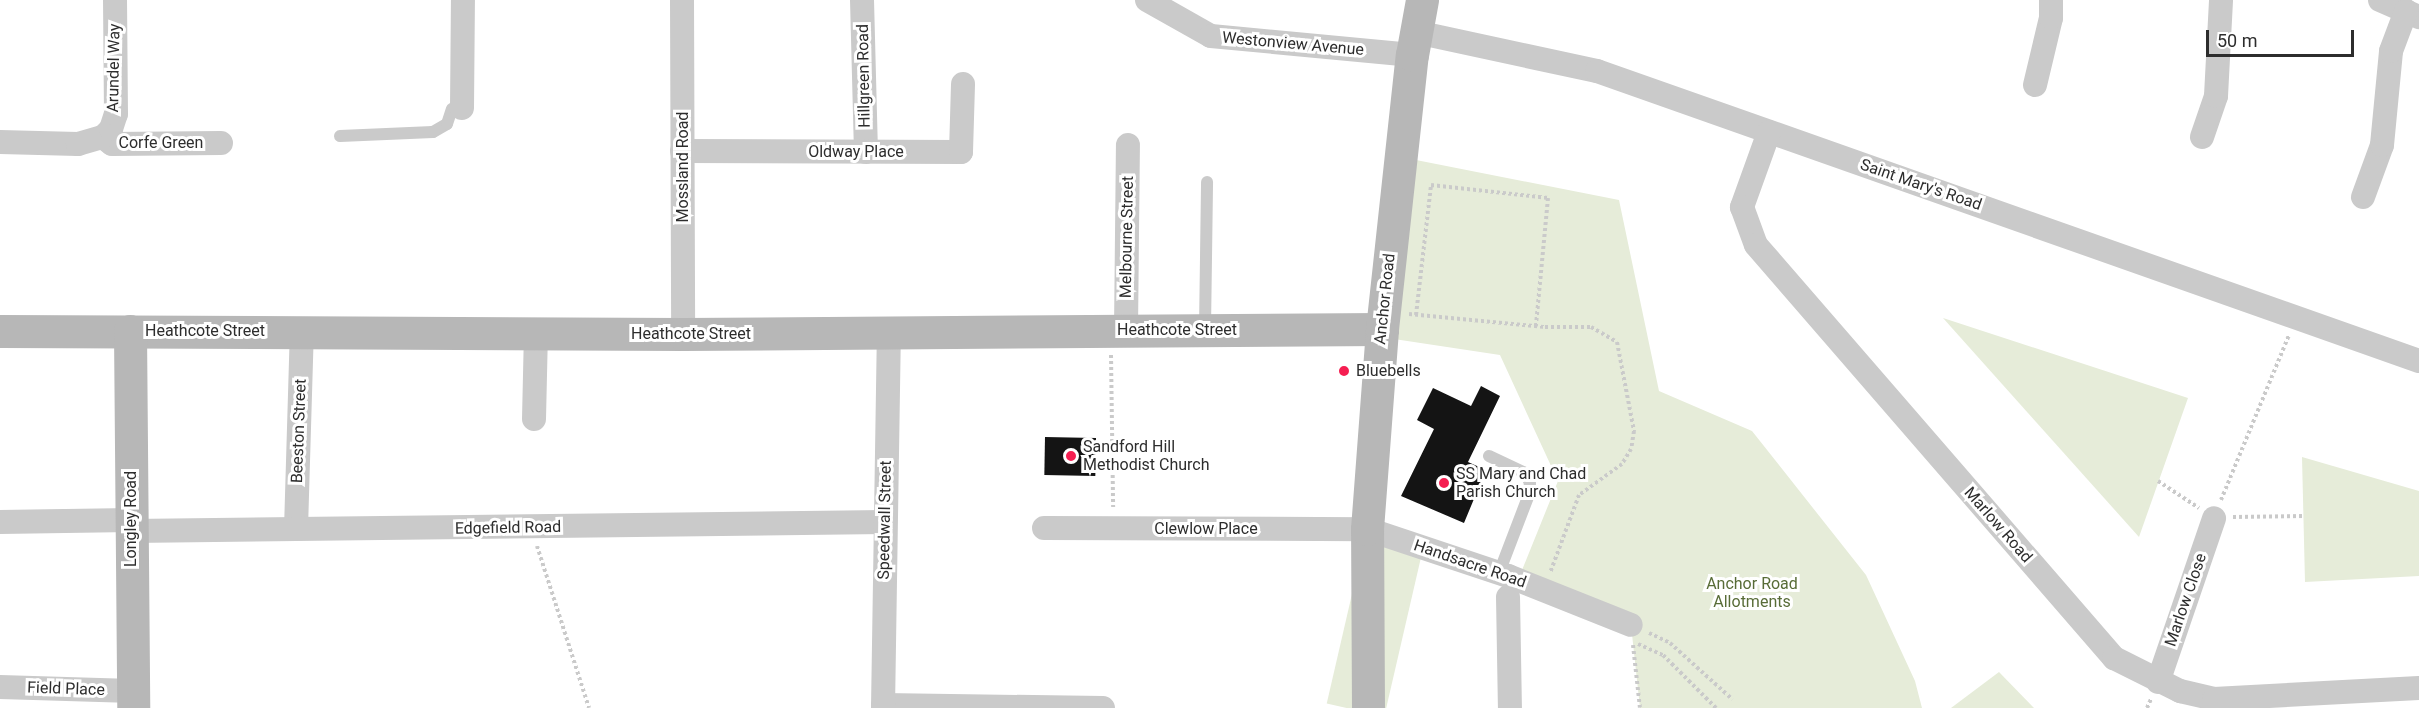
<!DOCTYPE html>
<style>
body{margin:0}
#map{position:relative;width:2419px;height:708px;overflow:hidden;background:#fff;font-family:Roboto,sans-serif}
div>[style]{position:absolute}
.green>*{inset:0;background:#e6ecd9;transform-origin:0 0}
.building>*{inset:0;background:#141414;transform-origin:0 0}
.path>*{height:4px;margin-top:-2px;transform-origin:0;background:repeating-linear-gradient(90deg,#cacaca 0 3px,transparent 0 6px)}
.lane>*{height:12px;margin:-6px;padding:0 6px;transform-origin:6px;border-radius:6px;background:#cacaca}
.street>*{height:24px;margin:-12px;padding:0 12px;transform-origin:12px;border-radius:12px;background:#cacaca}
.secondary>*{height:33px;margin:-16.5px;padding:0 16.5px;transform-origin:16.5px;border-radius:16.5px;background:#b7b7b7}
.dots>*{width:16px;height:16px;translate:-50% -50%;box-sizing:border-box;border:3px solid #fff;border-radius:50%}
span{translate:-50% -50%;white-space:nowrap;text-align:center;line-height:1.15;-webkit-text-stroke:6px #fff;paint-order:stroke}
.street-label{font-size:16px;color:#2d2d2d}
.poi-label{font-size:16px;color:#2d2d2d}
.left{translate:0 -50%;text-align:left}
.park-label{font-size:16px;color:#586c37}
.scale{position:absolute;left:2206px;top:30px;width:148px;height:27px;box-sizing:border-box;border:3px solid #2d2d2d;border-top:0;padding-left:8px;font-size:18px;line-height:21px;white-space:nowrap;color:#2d2d2d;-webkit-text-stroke:4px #fff;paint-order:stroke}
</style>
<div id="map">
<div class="green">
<i style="clip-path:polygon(1416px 160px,1619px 200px,1659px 391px,1752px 431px,1866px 575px,1915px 681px,1922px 708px,1640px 708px,1631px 625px,1518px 580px,1558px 481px,1500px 355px,1394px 339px)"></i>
<i style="clip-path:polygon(1943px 318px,2188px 398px,2139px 537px)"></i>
<i style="clip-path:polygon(2302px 457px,2419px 491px,2419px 576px,2305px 582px)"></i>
<i style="left:1367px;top:529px;width:59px;height:179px;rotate:13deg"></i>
<i style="clip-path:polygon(1999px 672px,2034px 708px,1951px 708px)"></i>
</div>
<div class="building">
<i style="clip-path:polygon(1481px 386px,1500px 396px,1468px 462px,1486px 470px,1464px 523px,1401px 496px,1434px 429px,1417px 420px,1433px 388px,1471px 406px)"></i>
<i style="left:1045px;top:437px;width:51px;height:38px;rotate:1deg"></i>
</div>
<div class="path">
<i style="left:1409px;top:314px;width:137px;rotate:5.5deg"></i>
<i style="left:1545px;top:327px;width:46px"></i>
<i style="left:1591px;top:327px;width:30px;rotate:30deg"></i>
<i style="left:1617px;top:342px;width:91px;rotate:79.2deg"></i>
<i style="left:1634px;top:431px;width:18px;rotate:99deg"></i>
<i style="left:1631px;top:449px;width:17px;rotate:121deg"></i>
<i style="left:1622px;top:464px;width:53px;rotate:144.2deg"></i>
<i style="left:1579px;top:495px;width:83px;rotate:110.4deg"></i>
<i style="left:1416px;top:315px;width:131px;rotate:-83.4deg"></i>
<i style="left:1431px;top:185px;width:118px;rotate:6.3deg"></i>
<i style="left:1548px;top:198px;width:129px;rotate:95.4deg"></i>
<i style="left:1111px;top:355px;width:152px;rotate:89.2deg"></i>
<i style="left:2158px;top:481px;width:49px;rotate:33.4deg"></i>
<i style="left:2221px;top:500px;width:178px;rotate:-67.6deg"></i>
<i style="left:2233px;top:517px;width:71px;rotate:-0.8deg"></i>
<i style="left:537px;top:546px;width:170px;rotate:72.2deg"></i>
<i style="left:1649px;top:633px;width:23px;rotate:25deg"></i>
<i style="left:1670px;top:643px;width:84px;rotate:42.1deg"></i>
<i style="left:1638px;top:644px;width:27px;rotate:24deg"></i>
<i style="left:1663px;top:655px;width:75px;rotate:45deg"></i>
<i style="left:1633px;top:645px;width:63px;rotate:83.7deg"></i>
<i style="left:2147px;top:708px;width:10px;rotate:-66deg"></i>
</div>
<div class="lane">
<i style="left:340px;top:136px;width:93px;rotate:-2.5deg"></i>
<i style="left:433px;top:132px;width:16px;rotate:-30deg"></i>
<i style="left:447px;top:124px;width:16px;rotate:-72deg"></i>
<i style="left:1205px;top:329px;width:147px;rotate:-89.2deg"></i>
<i style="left:1489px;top:456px;width:40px;rotate:25deg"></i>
<i style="left:1525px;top:473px;width:11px;rotate:63deg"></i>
<i style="left:1530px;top:483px;width:14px;rotate:98deg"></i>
<i style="left:1528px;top:497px;width:81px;rotate:110.9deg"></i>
</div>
<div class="street">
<i style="left:682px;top:0;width:334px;rotate:89.8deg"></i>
<i style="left:862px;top:0;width:152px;rotate:88.5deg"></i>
<i style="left:1147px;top:0;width:73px;rotate:29.4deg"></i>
<i style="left:1211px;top:36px;width:202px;rotate:5.4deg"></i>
<i style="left:2380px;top:0;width:43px;rotate:23.6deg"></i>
<i style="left:1416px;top:32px;width:185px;rotate:12.2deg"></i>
<i style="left:1597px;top:71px;width:872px;rotate:19.43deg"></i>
<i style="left:2035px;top:85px;width:69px;rotate:-76.6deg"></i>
<i style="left:2051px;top:18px;width:18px;rotate:-90deg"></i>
<i style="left:462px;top:108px;width:108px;rotate:-89.5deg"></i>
<i style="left:1769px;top:132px;width:80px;rotate:109.8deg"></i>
<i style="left:1742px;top:207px;width:40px;rotate:69.8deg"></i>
<i style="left:1756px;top:245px;width:547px;rotate:49.08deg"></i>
<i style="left:2114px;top:658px;width:74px;rotate:26.6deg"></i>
<i style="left:2180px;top:691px;width:35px;rotate:13deg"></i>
<i style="left:2214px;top:699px;width:205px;rotate:-3.1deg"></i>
<i style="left:103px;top:137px;width:11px;rotate:38deg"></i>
<i style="left:112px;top:144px;width:109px;rotate:-0.5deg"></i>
<i style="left:2202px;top:137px;width:43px;rotate:-71.1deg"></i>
<i style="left:2216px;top:96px;width:96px;rotate:-87deg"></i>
<i style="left:0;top:142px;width:78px;rotate:1.5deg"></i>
<i style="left:78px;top:144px;width:26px;rotate:-16deg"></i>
<i style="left:103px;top:137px;width:11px;rotate:-45deg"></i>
<i style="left:111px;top:129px;width:16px;rotate:-72deg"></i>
<i style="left:116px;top:114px;width:114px;rotate:-90.5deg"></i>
<i style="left:682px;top:151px;width:279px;rotate:0.2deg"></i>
<i style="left:961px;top:152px;width:68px;rotate:-88.3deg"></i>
<i style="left:2363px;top:197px;width:55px;rotate:-69.9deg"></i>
<i style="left:2382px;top:145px;width:94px;rotate:-84.5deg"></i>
<i style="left:2391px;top:51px;width:43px;rotate:-69.4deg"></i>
<i style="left:1126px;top:330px;width:185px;rotate:-89.4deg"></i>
<i style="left:534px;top:419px;width:86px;rotate:-88.7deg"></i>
<i style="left:0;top:522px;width:131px;rotate:-0.9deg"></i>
<i style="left:1044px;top:528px;width:323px;rotate:0.2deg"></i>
<i style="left:1367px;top:529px;width:149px;rotate:18.4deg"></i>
<i style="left:1508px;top:576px;width:132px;rotate:21.7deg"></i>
<i style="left:296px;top:529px;width:197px;rotate:-88.3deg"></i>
<i style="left:131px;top:531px;width:754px;rotate:-0.68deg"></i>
<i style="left:1508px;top:597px;width:111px;rotate:89deg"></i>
<i style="left:2158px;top:682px;width:173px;rotate:-71.1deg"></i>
<i style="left:0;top:687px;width:133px;rotate:1.7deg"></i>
<i style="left:883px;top:705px;width:220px;rotate:0.8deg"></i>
<i style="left:883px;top:708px;width:375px;rotate:-89.1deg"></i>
</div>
<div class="secondary">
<i style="left:0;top:331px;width:683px;rotate:0.25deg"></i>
<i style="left:683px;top:334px;width:699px;rotate:-0.41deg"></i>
<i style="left:130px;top:331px;width:377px;rotate:89.5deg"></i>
<i style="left:1368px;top:708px;width:179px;rotate:-90.3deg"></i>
<i style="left:1367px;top:529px;width:201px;rotate:-85.7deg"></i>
<i style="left:1382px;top:329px;width:276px;rotate:-83.8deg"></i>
<i style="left:1412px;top:55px;width:56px;rotate:-79.7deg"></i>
</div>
<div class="dots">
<i style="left:1344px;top:371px;background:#f51e51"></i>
<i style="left:1071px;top:456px;background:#f51e51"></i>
<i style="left:1444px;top:483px;background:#f51e51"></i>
</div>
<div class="street-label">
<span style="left:1293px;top:44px;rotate:5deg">Westonview Avenue</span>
<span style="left:114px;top:68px;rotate:-89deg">Arundel Way</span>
<span style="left:864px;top:76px;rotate:-91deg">Hillgreen Road</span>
<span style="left:161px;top:143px">Corfe Green</span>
<span style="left:856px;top:152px">Oldway Place</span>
<span style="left:683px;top:167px;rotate:-90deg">Mossland Road</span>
<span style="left:1921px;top:185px;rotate:19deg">Saint Mary's Road</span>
<span style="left:1127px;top:237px;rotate:-89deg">Melbourne Street</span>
<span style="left:1385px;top:299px;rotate:-84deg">Anchor Road</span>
<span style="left:1177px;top:330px">Heathcote Street</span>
<span style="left:205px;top:331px">Heathcote Street</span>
<span style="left:691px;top:334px">Heathcote Street</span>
<span style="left:299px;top:431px;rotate:-88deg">Beeston Street</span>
<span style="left:131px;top:519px;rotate:-90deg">Longley Road</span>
<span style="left:885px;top:520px;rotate:-89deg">Speedwall Street</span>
<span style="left:1998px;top:525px;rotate:49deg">Marlow Road</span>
<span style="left:508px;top:528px;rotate:-1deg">Edgefield Road</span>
<span style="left:1206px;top:529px">Clewlow Place</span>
<span style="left:1470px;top:564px;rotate:19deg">Handsacre Road</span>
<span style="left:2186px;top:600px;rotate:-71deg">Marlow Close</span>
<span style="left:66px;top:689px;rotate:2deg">Field Place</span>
</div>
<div class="poi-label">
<span class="left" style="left:1356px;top:371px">Bluebells</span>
<span class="left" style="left:1083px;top:456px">Sandford Hill<br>Methodist Church</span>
<span class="left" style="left:1456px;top:483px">SS Mary and Chad<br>Parish Church</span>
</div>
<div class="park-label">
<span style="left:1752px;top:593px">Anchor Road<br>Allotments</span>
</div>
<div class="scale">50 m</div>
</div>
